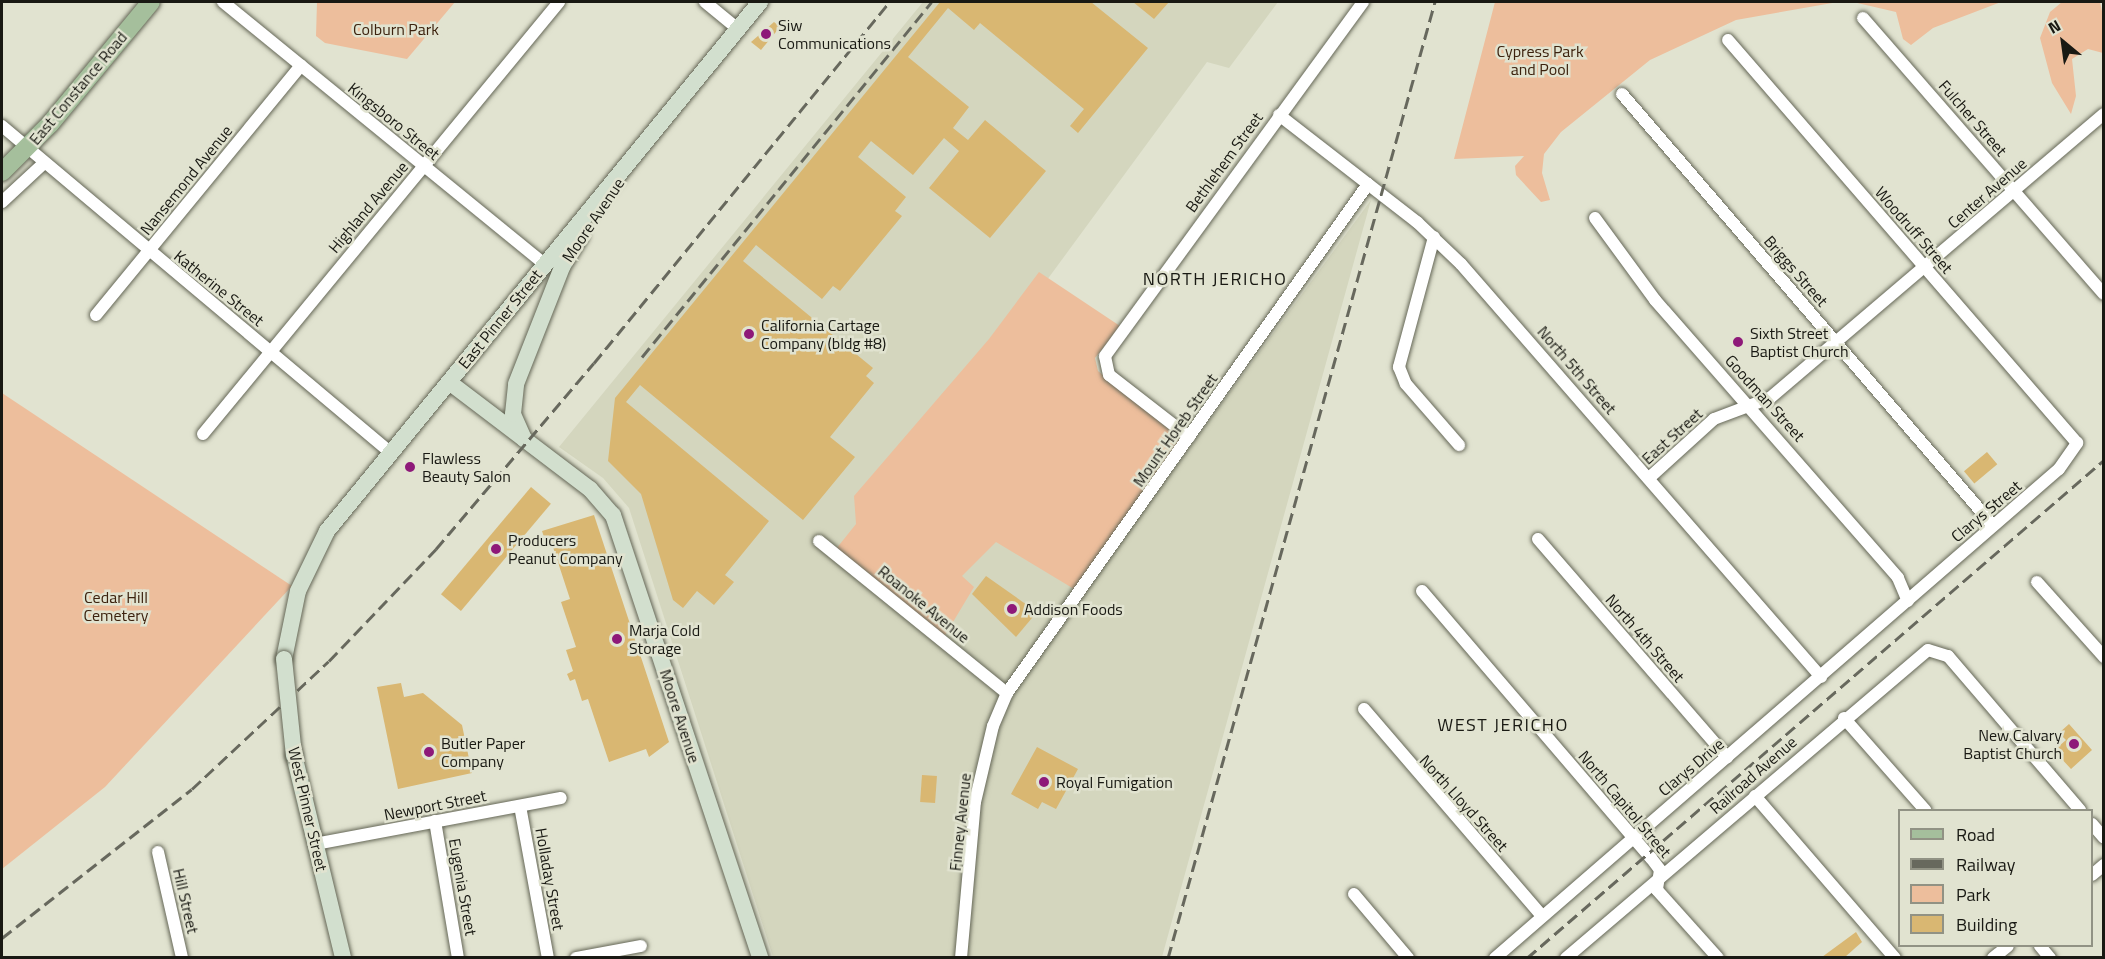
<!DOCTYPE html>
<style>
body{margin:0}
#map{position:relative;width:2105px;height:959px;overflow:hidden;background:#e1e3d0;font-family:"Titillium Web",sans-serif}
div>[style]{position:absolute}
.built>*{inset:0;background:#d4d6be}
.green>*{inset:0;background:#edbe9c}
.building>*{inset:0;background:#d9b772;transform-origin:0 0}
.roads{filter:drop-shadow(0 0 2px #656757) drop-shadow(0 0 2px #656757)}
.street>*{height:12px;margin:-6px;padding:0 6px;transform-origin:6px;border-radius:6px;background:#fff}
.secondary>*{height:16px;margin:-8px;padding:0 8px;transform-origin:8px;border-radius:8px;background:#d2dfce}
.primary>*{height:18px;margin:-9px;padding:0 9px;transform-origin:9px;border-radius:9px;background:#a5bf9c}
.rail>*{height:3px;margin-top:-1.5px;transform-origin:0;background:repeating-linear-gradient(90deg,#67685d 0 12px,transparent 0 18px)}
.bridges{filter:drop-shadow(0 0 2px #656757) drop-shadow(0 0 2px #656757)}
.secondary-bridge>*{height:16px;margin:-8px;padding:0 8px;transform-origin:8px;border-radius:8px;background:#d2dfce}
.dots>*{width:16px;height:16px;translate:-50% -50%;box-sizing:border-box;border:3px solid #e1e3d0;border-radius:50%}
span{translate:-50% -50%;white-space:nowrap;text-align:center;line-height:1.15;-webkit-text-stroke:5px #e1e3d0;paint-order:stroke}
.poi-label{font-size:16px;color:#191913}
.left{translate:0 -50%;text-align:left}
.right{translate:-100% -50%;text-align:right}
.park-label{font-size:16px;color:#3c220e}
.street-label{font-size:16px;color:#191913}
.neighbourhood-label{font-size:18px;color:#191913;letter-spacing:1.5px}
.frame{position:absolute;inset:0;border:3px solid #191913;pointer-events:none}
.legend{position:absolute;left:1898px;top:809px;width:195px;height:138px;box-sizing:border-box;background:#e1e3d0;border:2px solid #919284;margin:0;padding:8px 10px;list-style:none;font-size:18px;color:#191913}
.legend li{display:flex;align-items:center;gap:12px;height:30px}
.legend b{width:30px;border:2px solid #919284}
.north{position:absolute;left:2033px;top:12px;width:60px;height:60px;-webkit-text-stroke:4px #e1e3d0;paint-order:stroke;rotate:331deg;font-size:16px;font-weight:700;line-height:24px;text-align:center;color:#191913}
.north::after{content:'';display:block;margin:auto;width:21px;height:27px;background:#191913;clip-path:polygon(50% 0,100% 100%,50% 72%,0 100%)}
</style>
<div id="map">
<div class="built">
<i style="clip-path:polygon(923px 2px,1278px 2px,1229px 68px,1207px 62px,1022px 314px,1149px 503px,1371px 200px,1162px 957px,773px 957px,629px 508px,603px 478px,559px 447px)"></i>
</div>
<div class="green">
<i style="clip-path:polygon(317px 2px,455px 2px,407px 59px,325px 43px,316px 36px)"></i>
<i style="clip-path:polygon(1495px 2px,1838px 2px,1736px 20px,1650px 60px,1561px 132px,1544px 154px,1542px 173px,1550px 200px,1541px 202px,1516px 175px,1515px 166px,1524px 156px,1454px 159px)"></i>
<i style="clip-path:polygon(1853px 2px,2001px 2px,1933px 28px,1911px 45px,1903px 39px,1896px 12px)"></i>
<i style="clip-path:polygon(2062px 2px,2100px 2px,2103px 16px,2103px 53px,2088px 49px,2072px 59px,2076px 96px,2071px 114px,2052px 83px,2040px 38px,2050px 12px)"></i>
<i style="clip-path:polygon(1039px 272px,1120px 326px,1095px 358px,1098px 371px,1183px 441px,1074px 589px,996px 542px,962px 576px,974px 587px,944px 637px,836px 549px,856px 524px,854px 496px,989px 339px)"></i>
<i style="clip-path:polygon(2px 393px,292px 586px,105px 787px,2px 869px)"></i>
</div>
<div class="building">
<i style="clip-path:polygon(940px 2px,1091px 2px,1148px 48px,1078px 133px,1070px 126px,1084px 109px,980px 23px,974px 30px,948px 8px,908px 57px,969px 107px,953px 128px,968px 140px,985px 120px,1046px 171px,990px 238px,929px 188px,959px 151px,944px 138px,913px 175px,871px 141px,858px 157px,906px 197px,895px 211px,902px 216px,840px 291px,833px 286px,822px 299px,756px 245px,743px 261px,873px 368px,866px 376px,874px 383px,830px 437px,855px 457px,803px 520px,640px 385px,626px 402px,769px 521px,725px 575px,734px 582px,714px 605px,697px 591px,683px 608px,673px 600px,641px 494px,608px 461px,615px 398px)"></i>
<i style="clip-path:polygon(1133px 2px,1169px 2px,1154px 19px)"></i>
<i style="clip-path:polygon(774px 22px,780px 27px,761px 50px,751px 42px)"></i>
<i style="left:1987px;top:452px;width:16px;height:30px;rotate:50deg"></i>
<i style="left:531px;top:487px;width:26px;height:140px;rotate:40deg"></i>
<i style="clip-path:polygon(594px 515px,669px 742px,649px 757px,646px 749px,609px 762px,588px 699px,582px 701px,575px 679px,570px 681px,567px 674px,573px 671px,566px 650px,576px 647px,561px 602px,570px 599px,550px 538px,545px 540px,542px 531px)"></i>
<i style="clip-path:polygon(986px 576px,1037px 612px,1016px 637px,972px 594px)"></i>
<i style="clip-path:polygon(401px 683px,404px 697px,423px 693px,462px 725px,472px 773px,398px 789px,377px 687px)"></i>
<i style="clip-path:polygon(2069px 724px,2092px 750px,2071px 769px,2059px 756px,2064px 753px,2058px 747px,2066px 740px,2059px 733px)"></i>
<i style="clip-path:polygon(1037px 747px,1078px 769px,1056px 809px,1042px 802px,1038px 809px,1011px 794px)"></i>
<i style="left:922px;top:775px;width:15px;height:27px;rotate:4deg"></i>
<i style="clip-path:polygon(1856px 932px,1862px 942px,1845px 957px,1822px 957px)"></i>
</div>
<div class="roads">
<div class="street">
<i style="left:223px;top:2px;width:416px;rotate:39.2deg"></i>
<i style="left:705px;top:2px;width:43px;rotate:39.3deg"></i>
<i style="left:1863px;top:18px;width:366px;rotate:48.9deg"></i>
<i style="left:1622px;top:94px;width:567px;rotate:49.29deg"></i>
<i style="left:1279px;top:115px;width:175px;rotate:37.8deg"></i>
<i style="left:1417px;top:222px;width:61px;rotate:43.7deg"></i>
<i style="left:1461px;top:264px;width:548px;rotate:48.92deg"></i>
<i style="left:2px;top:126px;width:508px;rotate:40.05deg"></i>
<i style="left:2px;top:202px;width:56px;rotate:-42.8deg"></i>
<i style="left:1595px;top:218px;width:102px;rotate:53.8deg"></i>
<i style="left:1655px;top:300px;width:369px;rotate:48.8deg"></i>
<i style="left:1898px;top:578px;width:25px;rotate:67deg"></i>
<i style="left:1434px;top:237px;width:135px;rotate:105.1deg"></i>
<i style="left:1399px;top:367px;width:18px;rotate:68deg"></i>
<i style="left:1406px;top:384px;width:81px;rotate:49deg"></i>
<i style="left:96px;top:315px;width:323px;rotate:-50.6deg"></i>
<i style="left:203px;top:434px;width:560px;rotate:-50.51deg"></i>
<i style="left:1189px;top:437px;width:101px;rotate:-142.2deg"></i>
<i style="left:1109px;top:375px;width:19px;rotate:-102deg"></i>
<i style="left:1105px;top:356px;width:438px;rotate:-53.9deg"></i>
<i style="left:1649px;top:478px;width:88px;rotate:-42.2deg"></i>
<i style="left:1714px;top:419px;width:60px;rotate:-20.6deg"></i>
<i style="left:1770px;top:398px;width:438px;rotate:-40.4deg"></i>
<i style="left:1538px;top:539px;width:289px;rotate:49.1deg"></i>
<i style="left:819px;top:541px;width:242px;rotate:39deg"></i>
<i style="left:2037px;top:582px;width:101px;rotate:48.2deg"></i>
<i style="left:1422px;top:591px;width:352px;rotate:49.4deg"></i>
<i style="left:1651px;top:858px;width:15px;rotate:53deg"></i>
<i style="left:1660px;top:870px;width:20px;rotate:99deg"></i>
<i style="left:1657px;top:890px;width:91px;rotate:48.1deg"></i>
<i style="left:1364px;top:709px;width:273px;rotate:49.3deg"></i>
<i style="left:1844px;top:718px;width:123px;rotate:48.6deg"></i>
<i style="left:1755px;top:796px;width:214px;rotate:49.2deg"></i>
<i style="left:520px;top:806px;width:155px;rotate:79.6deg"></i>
<i style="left:435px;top:821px;width:139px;rotate:80.5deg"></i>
<i style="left:2092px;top:824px;width:18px;rotate:49deg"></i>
<i style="left:315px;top:844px;width:250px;rotate:-10.6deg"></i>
<i style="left:158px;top:852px;width:109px;rotate:77.2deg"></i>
<i style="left:2092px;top:875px;width:16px;rotate:-40deg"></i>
<i style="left:1354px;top:894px;width:84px;rotate:49.8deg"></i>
<i style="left:2040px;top:946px;width:16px;rotate:50deg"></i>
<i style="left:576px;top:958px;width:66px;rotate:-10.5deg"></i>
<i style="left:961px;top:958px;width:157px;rotate:-84.9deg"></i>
<i style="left:975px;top:802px;width:78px;rotate:-76.7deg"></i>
<i style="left:993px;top:726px;width:36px;rotate:-67deg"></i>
<i style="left:1007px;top:693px;width:624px;rotate:-54.65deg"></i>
<i style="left:1495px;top:958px;width:746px;rotate:-40.93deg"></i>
<i style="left:2059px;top:469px;width:32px;rotate:-55deg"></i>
<i style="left:2077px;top:443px;width:533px;rotate:-130.89deg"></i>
<i style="left:1566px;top:958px;width:475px;rotate:-40.4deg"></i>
<i style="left:1928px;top:650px;width:21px;rotate:17deg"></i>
<i style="left:1948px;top:656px;width:203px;rotate:49.4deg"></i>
<i style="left:1993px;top:958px;width:19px;rotate:-39deg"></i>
</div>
<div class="secondary">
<i style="left:449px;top:382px;width:177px;rotate:37.2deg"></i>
<i style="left:590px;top:489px;width:35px;rotate:49deg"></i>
<i style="left:613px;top:515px;width:467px;rotate:71.6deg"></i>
<i style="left:524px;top:439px;width:27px;rotate:-114deg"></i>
<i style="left:513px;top:414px;width:30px;rotate:-84deg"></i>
<i style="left:516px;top:384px;width:126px;rotate:-68.5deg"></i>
<i style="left:562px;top:267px;width:37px;rotate:-59deg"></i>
<i style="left:284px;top:659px;width:69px;rotate:-78.4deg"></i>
<i style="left:298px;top:591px;width:67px;rotate:-64.2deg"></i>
<i style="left:327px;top:531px;width:684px;rotate:-50.7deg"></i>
<i style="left:294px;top:755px;width:209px;rotate:76.4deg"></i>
</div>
<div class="primary">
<i style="left:2px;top:172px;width:68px;rotate:-45deg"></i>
<i style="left:50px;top:124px;width:158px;rotate:-50.4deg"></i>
</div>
</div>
<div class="rail">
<i style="left:642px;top:357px;width:458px;rotate:-50.8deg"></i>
<i style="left:2px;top:938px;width:241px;rotate:-38.1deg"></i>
<i style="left:192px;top:789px;width:187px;rotate:-43.1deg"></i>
<i style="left:329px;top:661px;width:155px;rotate:-46.3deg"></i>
<i style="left:436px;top:549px;width:244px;rotate:-49.7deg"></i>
<i style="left:594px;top:363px;width:466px;rotate:-50.7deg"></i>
<i style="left:1168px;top:958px;width:993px;rotate:-74.4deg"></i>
<i style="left:1527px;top:958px;width:762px;rotate:-40.8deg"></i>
</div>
<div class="bridges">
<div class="secondary-bridge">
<i style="left:284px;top:659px;width:97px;rotate:84.1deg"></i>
</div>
</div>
<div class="dots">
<i style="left:766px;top:34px;background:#8e1979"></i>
<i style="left:749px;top:334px;background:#8e1979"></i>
<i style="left:1738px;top:342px;background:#8e1979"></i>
<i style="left:410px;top:467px;background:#8e1979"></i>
<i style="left:496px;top:549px;background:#8e1979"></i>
<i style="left:1012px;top:609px;background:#8e1979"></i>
<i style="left:617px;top:639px;background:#8e1979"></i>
<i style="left:2074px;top:744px;background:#8e1979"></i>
<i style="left:429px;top:752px;background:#8e1979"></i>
<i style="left:1044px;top:782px;background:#8e1979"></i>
</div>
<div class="poi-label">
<span class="left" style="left:778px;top:34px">Siw<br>Communications</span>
<span class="left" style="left:761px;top:334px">California Cartage<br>Company (bldg #8)</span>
<span class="left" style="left:1750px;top:342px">Sixth Street<br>Baptist Church</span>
<span class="left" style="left:422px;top:467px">Flawless<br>Beauty Salon</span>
<span class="left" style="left:508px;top:549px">Producers<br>Peanut Company</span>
<span class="left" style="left:1024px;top:609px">Addison Foods</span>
<span class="left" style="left:629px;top:639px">Marja Cold<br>Storage</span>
<span class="right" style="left:2062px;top:744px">New Calvary<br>Baptist Church</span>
<span class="left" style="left:441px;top:752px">Butler Paper<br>Company</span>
<span class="left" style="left:1056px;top:782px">Royal Fumigation</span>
</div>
<div class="park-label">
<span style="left:396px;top:29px">Colburn Park</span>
<span style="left:1540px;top:60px">Cypress Park<br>and Pool</span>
<span style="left:116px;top:606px">Cedar Hill<br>Cemetery</span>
</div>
<div class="street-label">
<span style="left:78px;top:88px;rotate:-50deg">East Constance Road</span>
<span style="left:1973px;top:118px;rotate:49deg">Fulcher Street</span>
<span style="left:394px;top:121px;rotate:39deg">Kingsboro Street</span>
<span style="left:1224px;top:162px;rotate:-54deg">Bethlehem Street</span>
<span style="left:186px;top:180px;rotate:-51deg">Nansemond Avenue</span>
<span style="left:1987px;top:193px;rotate:-41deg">Center Avenue</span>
<span style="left:368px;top:207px;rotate:-50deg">Highland Avenue</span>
<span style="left:593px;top:220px;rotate:-56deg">Moore Avenue</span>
<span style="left:1914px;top:230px;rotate:49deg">Woodruff Street</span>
<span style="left:1796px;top:271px;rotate:49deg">Briggs Street</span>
<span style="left:219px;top:288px;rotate:39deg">Katherine Street</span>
<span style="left:500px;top:319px;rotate:-51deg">East Pinner Street</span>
<span style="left:1577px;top:370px;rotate:49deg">North 5th Street</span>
<span style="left:1765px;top:398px;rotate:48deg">Goodman Street</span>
<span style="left:1175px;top:430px;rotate:-55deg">Mount Horeb Street</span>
<span style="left:1672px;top:436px;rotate:-42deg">East Street</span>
<span style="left:1986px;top:511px;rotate:-40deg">Clarys Street</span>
<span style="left:924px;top:604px;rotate:39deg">Roanoke Avenue</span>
<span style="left:1645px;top:638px;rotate:49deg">North 4th Street</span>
<span style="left:680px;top:716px;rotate:72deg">Moore Avenue</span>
<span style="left:1691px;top:767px;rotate:-40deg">Clarys Drive</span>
<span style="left:1753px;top:775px;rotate:-41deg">Railroad Avenue</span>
<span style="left:1464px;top:803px;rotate:48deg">North Lloyd Street</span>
<span style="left:1625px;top:804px;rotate:50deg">North Capitol Street</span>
<span style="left:435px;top:805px;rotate:-11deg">Newport Street</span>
<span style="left:308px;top:809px;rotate:77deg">West Pinner Street</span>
<span style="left:960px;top:822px;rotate:-84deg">Finney Avenue</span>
<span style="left:550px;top:879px;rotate:80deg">Holladay Street</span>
<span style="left:463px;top:887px;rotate:80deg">Eugenia Street</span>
<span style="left:186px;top:901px;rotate:77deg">Hill Street</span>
</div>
<div class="neighbourhood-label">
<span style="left:1215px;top:279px">NORTH JERICHO</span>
<span style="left:1503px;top:725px">WEST JERICHO</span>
</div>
<div class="frame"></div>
<ul class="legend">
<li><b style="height:8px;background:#a5bf9c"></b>Road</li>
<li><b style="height:8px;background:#67685d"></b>Railway</li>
<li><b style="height:16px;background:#edbe9c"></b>Park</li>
<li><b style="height:16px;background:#d9b772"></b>Building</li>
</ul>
<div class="north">N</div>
</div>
